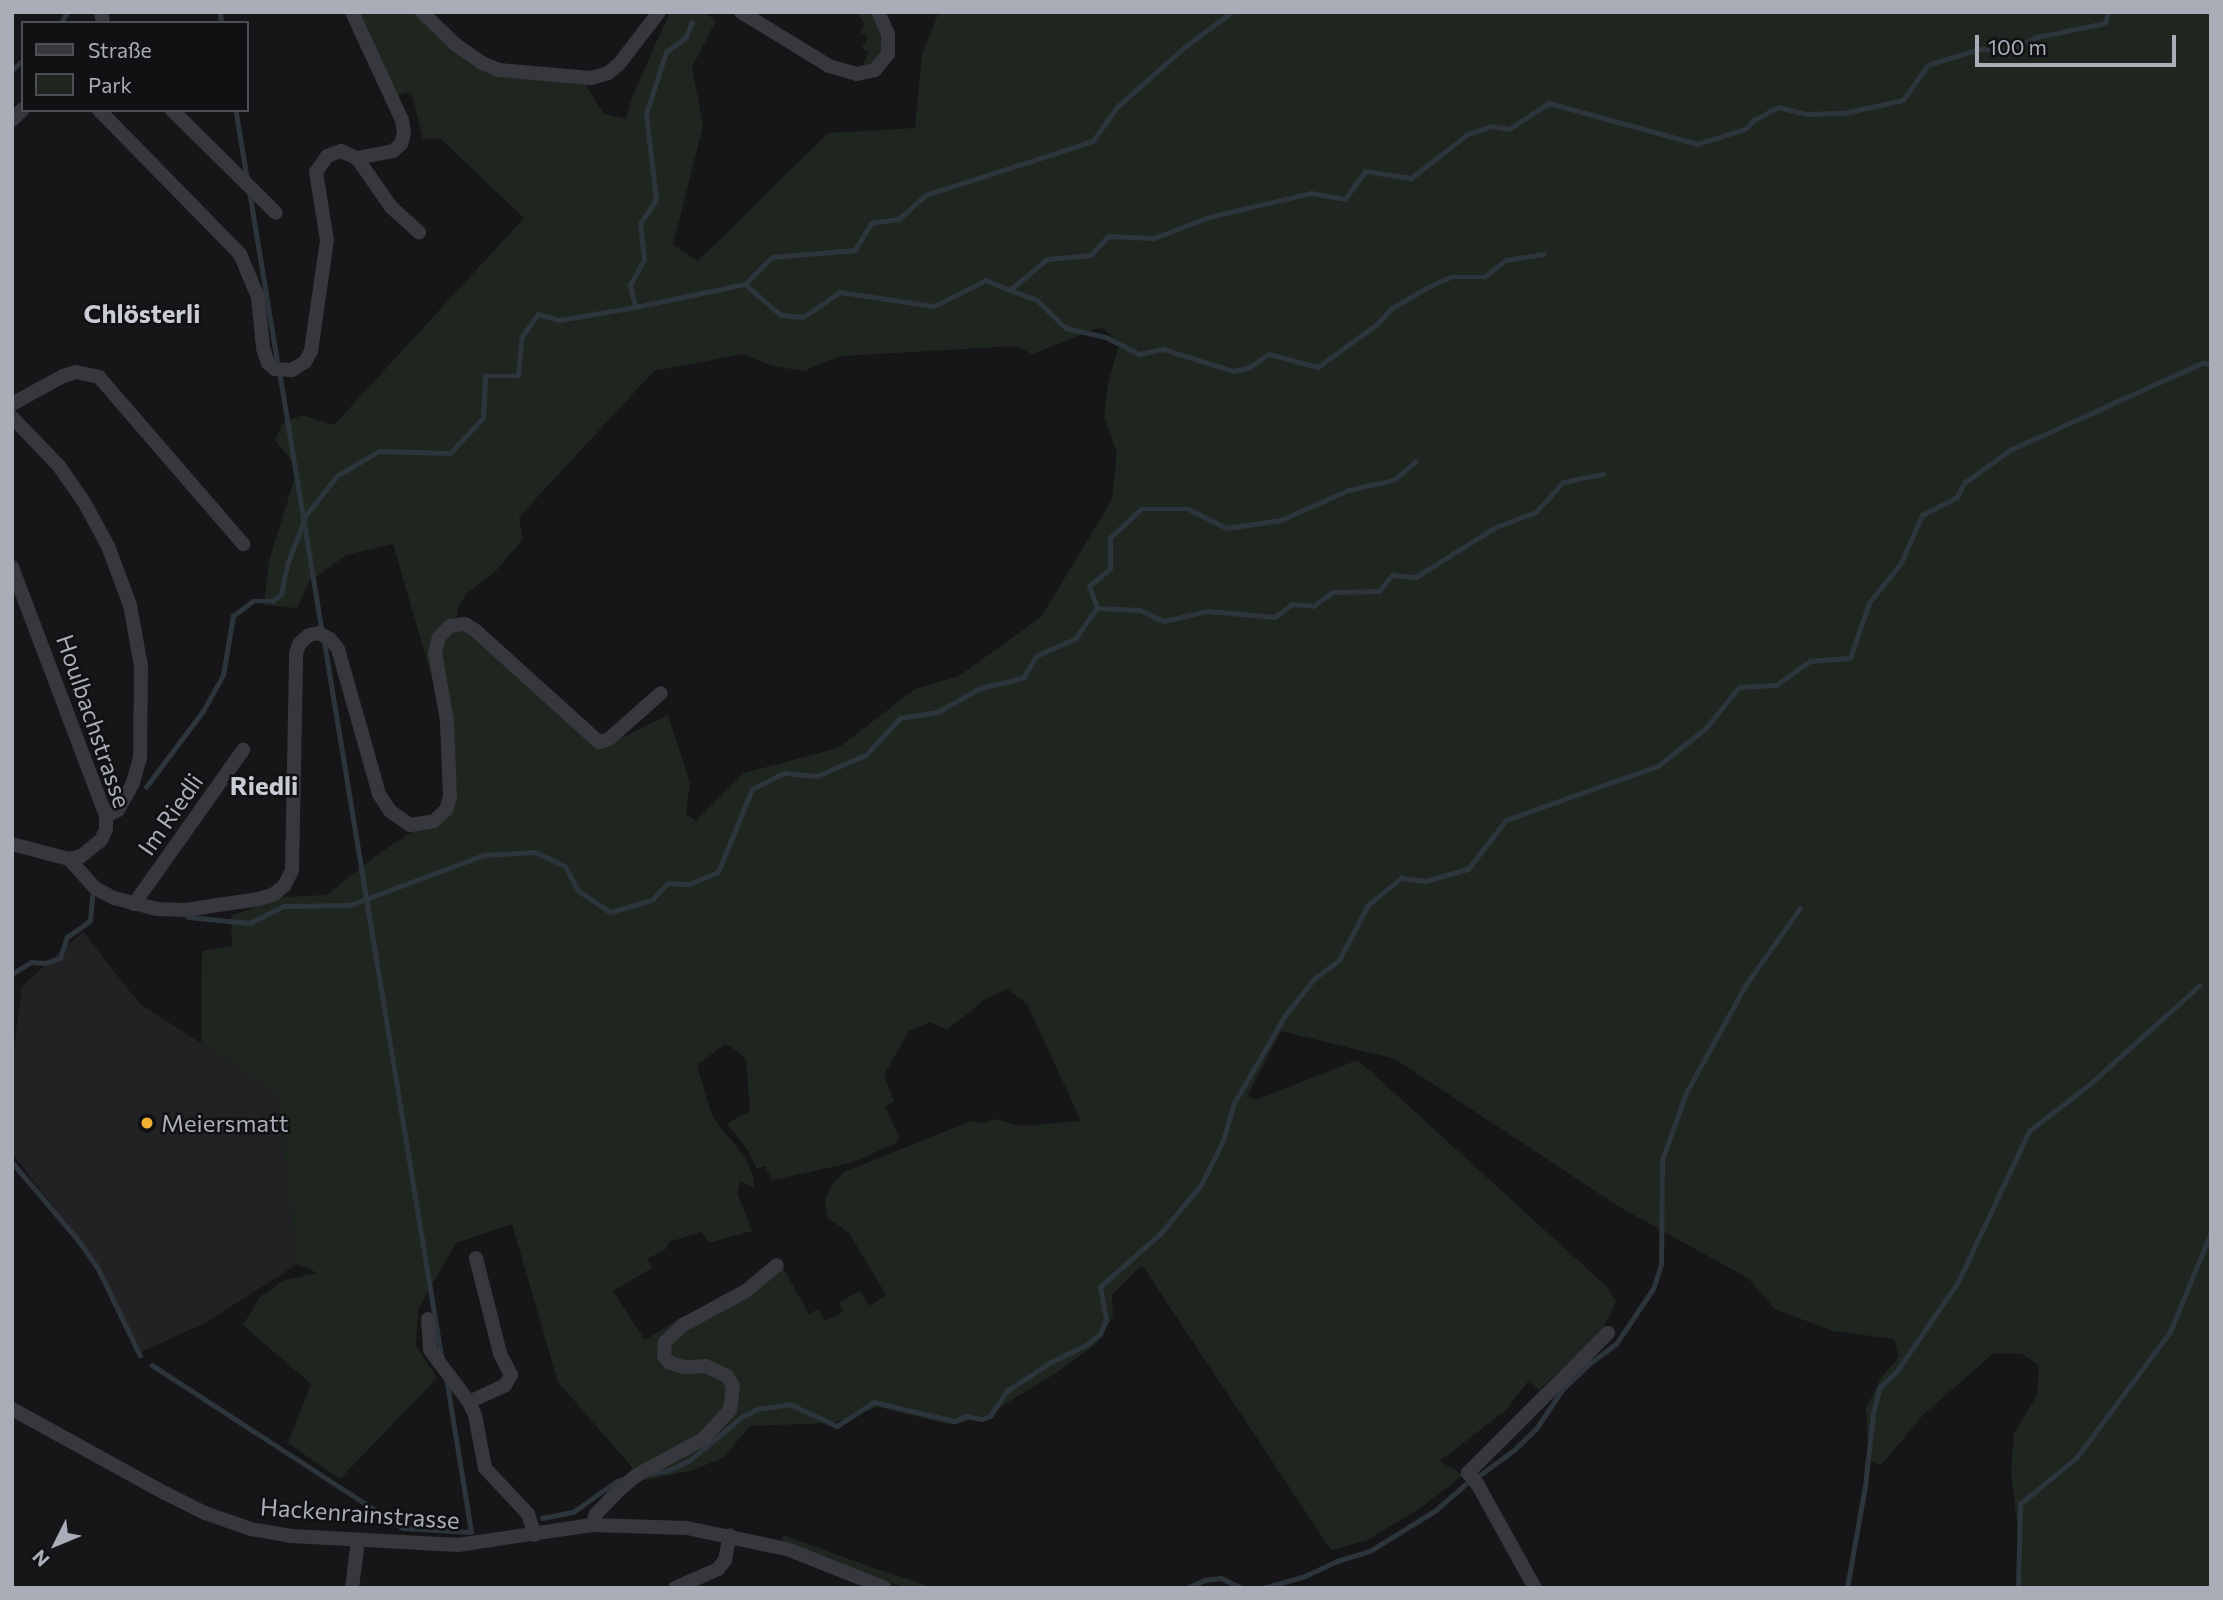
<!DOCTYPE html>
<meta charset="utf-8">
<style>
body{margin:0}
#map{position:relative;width:2223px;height:1600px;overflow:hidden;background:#161618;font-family:Commissioner,sans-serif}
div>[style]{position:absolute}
.built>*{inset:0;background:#222225}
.green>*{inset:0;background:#1e261f}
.stream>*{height:4.5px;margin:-2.25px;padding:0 2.25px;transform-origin:2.25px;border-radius:2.25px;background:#2c353c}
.minor>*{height:14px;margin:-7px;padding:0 7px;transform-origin:7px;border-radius:7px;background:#37383d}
.dots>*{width:19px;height:19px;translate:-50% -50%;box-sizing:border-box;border:4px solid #111113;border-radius:50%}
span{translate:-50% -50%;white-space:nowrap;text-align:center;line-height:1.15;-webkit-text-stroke:5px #111113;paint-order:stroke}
.street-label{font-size:24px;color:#a8adb8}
.poi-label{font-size:24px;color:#a8adb8}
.left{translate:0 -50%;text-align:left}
.neighbourhood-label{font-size:26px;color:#c9ccd4;font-weight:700}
.frame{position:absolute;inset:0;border:14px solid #a8adb8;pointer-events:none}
.legend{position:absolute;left:21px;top:21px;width:228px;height:91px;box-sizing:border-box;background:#111113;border:2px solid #4d4f55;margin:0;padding:9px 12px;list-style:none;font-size:21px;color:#a8adb8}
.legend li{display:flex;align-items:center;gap:14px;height:35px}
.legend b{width:35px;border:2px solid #4d4f55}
.north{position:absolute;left:21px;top:1509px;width:70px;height:70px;-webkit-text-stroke:5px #111113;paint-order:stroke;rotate:227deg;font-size:19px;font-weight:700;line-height:28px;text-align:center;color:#a8adb8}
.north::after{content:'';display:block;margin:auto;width:24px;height:32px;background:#a8adb8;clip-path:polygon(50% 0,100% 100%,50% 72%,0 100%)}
.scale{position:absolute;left:1975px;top:35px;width:201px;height:32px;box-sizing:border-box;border:4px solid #a8adb8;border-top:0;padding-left:9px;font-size:21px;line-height:24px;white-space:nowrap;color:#a8adb8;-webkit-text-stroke:5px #111113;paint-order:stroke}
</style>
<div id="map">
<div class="built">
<i style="clip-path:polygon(83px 932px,139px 1003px,277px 1093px,297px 1264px,207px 1322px,137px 1354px,114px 1298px,64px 1221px,12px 1153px,12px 1063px,22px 986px)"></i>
</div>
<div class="green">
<i style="clip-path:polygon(356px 12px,418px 12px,458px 49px,493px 74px,505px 78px,583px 81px,604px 114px,626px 119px,632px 97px,670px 12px,704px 12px,716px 21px,692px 67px,703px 126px,673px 245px,698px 261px,828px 133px,915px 128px,922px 54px,939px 12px,2211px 12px,2211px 1588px,2019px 1588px,2022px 1568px,2011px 1472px,2014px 1433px,2037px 1395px,2039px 1365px,2022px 1354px,1994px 1353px,1924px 1414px,1881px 1465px,1869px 1461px,1866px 1409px,1881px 1378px,1899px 1357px,1894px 1339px,1833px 1331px,1775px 1309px,1748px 1278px,1621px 1208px,1395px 1059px,1281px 1031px,1248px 1095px,1255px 1100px,1358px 1060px,1606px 1286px,1616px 1301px,1603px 1330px,1539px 1390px,1529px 1380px,1506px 1410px,1440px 1461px,1463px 1475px,1419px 1509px,1368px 1540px,1331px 1550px,1142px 1265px,1112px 1295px,1113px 1316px,1097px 1343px,1053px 1375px,985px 1416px,951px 1425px,879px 1407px,832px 1423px,750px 1426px,723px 1458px,693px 1470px,647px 1480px,641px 1476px,701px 1442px,729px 1418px,737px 1400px,733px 1379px,723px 1368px,707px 1362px,684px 1364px,669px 1356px,668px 1346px,681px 1331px,755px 1289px,781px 1264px,809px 1314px,818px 1309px,825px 1321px,843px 1312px,839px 1302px,861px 1291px,869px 1306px,886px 1295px,849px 1233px,828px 1218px,825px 1200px,832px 1185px,844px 1172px,971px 1121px,984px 1123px,994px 1119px,1021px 1126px,1081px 1121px,1027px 1004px,1007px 989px,984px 1000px,947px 1030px,930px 1022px,909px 1031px,884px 1075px,894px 1102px,885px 1106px,899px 1138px,896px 1143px,851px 1163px,772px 1180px,765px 1166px,757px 1169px,749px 1152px,727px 1124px,750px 1111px,746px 1059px,730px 1046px,724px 1045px,697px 1065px,712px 1116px,747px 1160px,754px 1179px,754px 1188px,740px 1181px,737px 1193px,752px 1231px,709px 1243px,701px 1232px,669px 1242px,666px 1249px,647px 1259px,652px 1268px,613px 1291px,645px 1340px,682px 1317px,685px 1320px,662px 1342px,660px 1355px,665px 1365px,677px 1370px,708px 1369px,721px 1375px,728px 1383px,731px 1391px,727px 1409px,699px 1436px,636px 1472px,558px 1382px,512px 1224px,456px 1243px,418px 1309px,416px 1346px,437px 1378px,340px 1479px,288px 1443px,311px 1384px,243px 1325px,260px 1297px,284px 1280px,318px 1273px,297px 1264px,277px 1094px,201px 1043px,202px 951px,232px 946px,231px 916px,282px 897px,327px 895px,381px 852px,415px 830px,428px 829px,443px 822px,453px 799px,455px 781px,451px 724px,439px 657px,442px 637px,455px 628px,471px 632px,595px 746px,609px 744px,668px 715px,690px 783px,686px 814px,696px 821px,744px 773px,838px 748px,915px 689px,959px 676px,1041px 617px,1112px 500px,1117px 453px,1104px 417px,1108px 384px,1119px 344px,1102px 327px,1032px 354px,1016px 346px,841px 356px,804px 371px,772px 366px,743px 354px,654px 371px,519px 517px,523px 539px,495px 572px,466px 594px,458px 608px,456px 620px,447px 623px,437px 634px,432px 654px,434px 685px,393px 544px,346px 555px,309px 582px,297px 608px,264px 605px,269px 561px,295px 477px,292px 461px,275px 440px,282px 424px,302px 415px,334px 425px,524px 218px,440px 138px,423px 139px,412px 95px,409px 92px,395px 96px)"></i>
<i style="clip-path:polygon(856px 12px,874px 12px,885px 34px,879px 61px,860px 70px,869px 53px,862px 48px,868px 37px,860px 32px,865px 25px)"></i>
<i style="clip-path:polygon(783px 1535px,874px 1568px,935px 1588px,906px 1588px,781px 1542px)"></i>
</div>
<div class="stream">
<i style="left:220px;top:12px;width:11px;rotate:80deg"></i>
<i style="left:61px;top:23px;width:13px;rotate:-61deg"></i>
<i style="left:12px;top:70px;width:15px;rotate:-42deg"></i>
<i style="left:236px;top:110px;width:69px;rotate:80.8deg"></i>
<i style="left:250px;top:194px;width:173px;rotate:80.7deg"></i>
<i style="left:745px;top:284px;width:48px;rotate:40.7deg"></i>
<i style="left:781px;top:315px;width:22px;rotate:5deg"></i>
<i style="left:803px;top:317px;width:45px;rotate:-34deg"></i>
<i style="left:840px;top:292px;width:95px;rotate:8.5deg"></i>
<i style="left:934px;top:306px;width:58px;rotate:-26.6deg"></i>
<i style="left:986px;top:280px;width:26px;rotate:23deg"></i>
<i style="left:1010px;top:290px;width:48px;rotate:-40deg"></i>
<i style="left:1047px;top:259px;width:44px;rotate:-5.2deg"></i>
<i style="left:1091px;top:255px;width:25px;rotate:-48deg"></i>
<i style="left:1108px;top:236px;width:46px;rotate:2.5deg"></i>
<i style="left:1154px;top:238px;width:59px;rotate:-20.9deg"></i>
<i style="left:1209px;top:217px;width:105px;rotate:-13.2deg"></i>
<i style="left:1311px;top:193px;width:35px;rotate:10deg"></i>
<i style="left:1345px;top:199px;width:34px;rotate:-54deg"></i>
<i style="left:1365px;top:171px;width:47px;rotate:8.7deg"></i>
<i style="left:1411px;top:178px;width:72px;rotate:-37.7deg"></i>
<i style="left:1468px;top:134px;width:25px;rotate:-18deg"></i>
<i style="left:1492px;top:126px;width:17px;rotate:10deg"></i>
<i style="left:1509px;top:129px;width:48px;rotate:-33deg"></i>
<i style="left:1549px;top:103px;width:155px;rotate:15.4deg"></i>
<i style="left:1698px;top:144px;width:49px;rotate:-17.7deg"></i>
<i style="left:1745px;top:129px;width:13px;rotate:-45deg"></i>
<i style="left:1754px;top:120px;width:27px;rotate:-28deg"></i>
<i style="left:1778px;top:107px;width:30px;rotate:14deg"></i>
<i style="left:1807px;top:114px;width:37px;rotate:-2deg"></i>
<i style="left:1844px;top:113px;width:60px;rotate:-12.4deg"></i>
<i style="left:1903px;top:100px;width:43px;rotate:-54.5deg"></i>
<i style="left:1928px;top:65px;width:53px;rotate:-17.4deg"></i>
<i style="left:1979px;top:49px;width:31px;rotate:2deg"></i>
<i style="left:2010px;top:50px;width:30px;rotate:-26deg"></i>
<i style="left:2037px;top:37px;width:69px;rotate:-11.6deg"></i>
<i style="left:2105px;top:23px;width:11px;rotate:-75deg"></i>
<i style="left:1010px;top:290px;width:29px;rotate:20deg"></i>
<i style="left:1037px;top:300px;width:40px;rotate:44deg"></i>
<i style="left:1066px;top:328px;width:41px;rotate:12.7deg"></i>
<i style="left:1106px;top:337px;width:37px;rotate:27deg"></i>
<i style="left:1139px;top:354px;width:25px;rotate:-12deg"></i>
<i style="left:1163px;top:349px;width:73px;rotate:17.4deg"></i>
<i style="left:1233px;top:371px;width:15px;rotate:-11deg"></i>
<i style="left:1248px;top:368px;width:25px;rotate:-34deg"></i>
<i style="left:1269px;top:354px;width:51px;rotate:14.9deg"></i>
<i style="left:1318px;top:367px;width:73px;rotate:-36.1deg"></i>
<i style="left:1377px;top:324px;width:22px;rotate:-47deg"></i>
<i style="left:1392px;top:308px;width:39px;rotate:-30deg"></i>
<i style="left:1426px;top:288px;width:27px;rotate:-24deg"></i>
<i style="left:1451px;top:277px;width:33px"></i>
<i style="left:1484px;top:277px;width:28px;rotate:-38deg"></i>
<i style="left:1506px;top:260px;width:38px;rotate:-9deg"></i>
<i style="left:635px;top:307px;width:23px;rotate:-103deg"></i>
<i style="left:630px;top:285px;width:29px;rotate:-61deg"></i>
<i style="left:644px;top:260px;width:36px;rotate:-96deg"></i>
<i style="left:640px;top:224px;width:30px;rotate:-57deg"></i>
<i style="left:656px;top:199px;width:86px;rotate:-96.7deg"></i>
<i style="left:646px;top:114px;width:65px;rotate:-72.1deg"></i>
<i style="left:666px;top:52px;width:24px;rotate:-36deg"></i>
<i style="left:685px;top:38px;width:17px;rotate:-66deg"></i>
<i style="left:280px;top:374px;width:260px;rotate:80.7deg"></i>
<i style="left:1097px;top:608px;width:43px;rotate:2.7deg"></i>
<i style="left:1140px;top:610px;width:26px;rotate:25deg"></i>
<i style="left:1164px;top:621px;width:45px;rotate:-12.8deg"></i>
<i style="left:1208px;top:611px;width:67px;rotate:5.1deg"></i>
<i style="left:1275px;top:617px;width:21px;rotate:-37deg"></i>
<i style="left:1292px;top:604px;width:21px;rotate:5deg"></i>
<i style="left:1313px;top:606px;width:24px;rotate:-35deg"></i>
<i style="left:1333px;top:592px;width:46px;rotate:-1.2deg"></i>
<i style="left:1379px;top:591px;width:21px;rotate:-51deg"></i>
<i style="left:1392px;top:575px;width:24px;rotate:5deg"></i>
<i style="left:1416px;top:577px;width:94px;rotate:-32deg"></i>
<i style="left:1496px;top:527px;width:43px;rotate:-20.6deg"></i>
<i style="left:1536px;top:512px;width:40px;rotate:-48deg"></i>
<i style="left:1563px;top:482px;width:41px;rotate:-11.3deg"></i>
<i style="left:1097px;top:608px;width:23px;rotate:-110deg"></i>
<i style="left:1089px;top:586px;width:27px;rotate:-39deg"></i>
<i style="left:1110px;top:569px;width:31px;rotate:-90deg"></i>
<i style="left:1110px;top:538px;width:42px;rotate:-43.1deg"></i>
<i style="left:1141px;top:509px;width:48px"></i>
<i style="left:1189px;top:509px;width:42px;rotate:26.6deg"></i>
<i style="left:1227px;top:528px;width:55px;rotate:-8.4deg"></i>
<i style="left:1281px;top:520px;width:73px;rotate:-24.1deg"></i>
<i style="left:1348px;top:490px;width:47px;rotate:-12.3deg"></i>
<i style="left:1394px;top:480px;width:28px;rotate:-41deg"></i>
<i style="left:324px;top:639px;width:730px;rotate:80.69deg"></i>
<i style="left:146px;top:787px;width:95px;rotate:-53.1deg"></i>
<i style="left:203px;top:711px;width:41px;rotate:-60.9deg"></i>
<i style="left:223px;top:675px;width:60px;rotate:-80.4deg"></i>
<i style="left:233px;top:616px;width:25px;rotate:-37deg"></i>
<i style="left:253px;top:601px;width:20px"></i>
<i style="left:273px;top:601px;width:11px;rotate:-41deg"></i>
<i style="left:281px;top:594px;width:33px;rotate:-78deg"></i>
<i style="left:288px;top:562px;width:50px;rotate:-69deg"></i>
<i style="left:306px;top:515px;width:50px;rotate:-51.5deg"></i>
<i style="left:337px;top:476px;width:49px;rotate:-30.8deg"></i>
<i style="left:379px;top:451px;width:71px;rotate:1.6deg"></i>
<i style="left:450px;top:453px;width:48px;rotate:-46.7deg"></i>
<i style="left:483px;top:418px;width:42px;rotate:-87.3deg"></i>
<i style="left:485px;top:376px;width:33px"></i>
<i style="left:518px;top:376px;width:38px;rotate:-85deg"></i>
<i style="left:521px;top:338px;width:29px;rotate:-55deg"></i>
<i style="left:538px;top:314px;width:22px;rotate:16deg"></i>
<i style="left:559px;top:320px;width:77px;rotate:-9.7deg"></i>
<i style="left:635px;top:307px;width:112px;rotate:-11.8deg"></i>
<i style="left:745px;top:284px;width:38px;rotate:-45deg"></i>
<i style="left:772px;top:257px;width:83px;rotate:-4.8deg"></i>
<i style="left:855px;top:250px;width:31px;rotate:-59deg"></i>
<i style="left:871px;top:223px;width:28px;rotate:-8deg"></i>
<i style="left:899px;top:219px;width:36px;rotate:-42deg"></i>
<i style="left:926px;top:195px;width:176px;rotate:-17.9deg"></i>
<i style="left:1093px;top:141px;width:42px;rotate:-54.8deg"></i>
<i style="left:1117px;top:107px;width:92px;rotate:-41.5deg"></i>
<i style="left:1186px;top:46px;width:57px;rotate:-36.5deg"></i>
<i style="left:188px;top:917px;width:62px;rotate:5.5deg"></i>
<i style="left:250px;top:923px;width:37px;rotate:-27deg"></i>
<i style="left:283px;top:906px;width:67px;rotate:-0.9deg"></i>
<i style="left:350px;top:905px;width:143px;rotate:-20.5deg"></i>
<i style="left:484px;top:855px;width:52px;rotate:-3.3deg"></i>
<i style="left:536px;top:852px;width:32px;rotate:26deg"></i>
<i style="left:565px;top:866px;width:29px;rotate:61deg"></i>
<i style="left:579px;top:891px;width:37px;rotate:34deg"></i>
<i style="left:610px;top:912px;width:44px;rotate:-15.9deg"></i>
<i style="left:652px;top:900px;width:23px;rotate:-47deg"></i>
<i style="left:668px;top:883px;width:22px;rotate:3deg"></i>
<i style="left:690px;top:884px;width:30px;rotate:-23deg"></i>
<i style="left:718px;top:872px;width:90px;rotate:-67.7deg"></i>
<i style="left:752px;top:789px;width:36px;rotate:-27deg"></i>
<i style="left:784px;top:773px;width:33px;rotate:5deg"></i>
<i style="left:817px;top:776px;width:53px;rotate:-23.2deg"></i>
<i style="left:866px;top:755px;width:50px;rotate:-47.4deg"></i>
<i style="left:900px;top:718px;width:38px;rotate:-9deg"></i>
<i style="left:938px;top:712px;width:48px;rotate:-29.7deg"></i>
<i style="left:980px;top:688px;width:44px;rotate:-13.1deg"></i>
<i style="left:1023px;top:678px;width:26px;rotate:-59deg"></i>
<i style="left:1036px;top:656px;width:43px;rotate:-23.6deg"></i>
<i style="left:1075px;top:639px;width:38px;rotate:-55deg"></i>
<i style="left:12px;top:974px;width:22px;rotate:-32deg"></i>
<i style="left:31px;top:962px;width:14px;rotate:4deg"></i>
<i style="left:45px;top:963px;width:16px;rotate:-18deg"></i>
<i style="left:60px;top:958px;width:22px;rotate:-72deg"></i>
<i style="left:67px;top:937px;width:28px;rotate:-35deg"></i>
<i style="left:90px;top:921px;width:24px;rotate:-85deg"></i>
<i style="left:12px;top:1162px;width:104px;rotate:49.7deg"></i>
<i style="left:79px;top:1241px;width:33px;rotate:55deg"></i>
<i style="left:98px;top:1268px;width:97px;rotate:64.2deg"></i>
<i style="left:152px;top:1365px;width:299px;rotate:33deg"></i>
<i style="left:403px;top:1528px;width:68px;rotate:3.4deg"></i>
<i style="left:471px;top:1532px;width:156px;rotate:-99.2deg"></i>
<i style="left:651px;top:1473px;width:18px;rotate:-9deg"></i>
<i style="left:669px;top:1470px;width:23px;rotate:-25deg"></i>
<i style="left:690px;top:1460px;width:69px;rotate:-39.7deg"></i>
<i style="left:743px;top:1416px;width:17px;rotate:-25deg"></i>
<i style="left:758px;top:1409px;width:32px;rotate:-9deg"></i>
<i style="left:790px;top:1404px;width:52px;rotate:25.1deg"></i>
<i style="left:837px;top:1426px;width:44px;rotate:-33deg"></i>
<i style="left:874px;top:1402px;width:83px;rotate:13.2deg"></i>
<i style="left:955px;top:1421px;width:12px;rotate:-24deg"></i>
<i style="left:966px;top:1416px;width:16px;rotate:11deg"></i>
<i style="left:982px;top:1419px;width:9px;rotate:-21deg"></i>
<i style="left:990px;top:1416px;width:30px;rotate:-56deg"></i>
<i style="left:1007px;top:1391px;width:53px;rotate:-33.4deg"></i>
<i style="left:1051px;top:1362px;width:39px;rotate:-26deg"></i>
<i style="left:1086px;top:1345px;width:18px;rotate:-38deg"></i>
<i style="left:1100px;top:1334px;width:15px;rotate:-67deg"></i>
<i style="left:1106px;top:1320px;width:34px;rotate:-100deg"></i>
<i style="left:1100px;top:1287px;width:80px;rotate:-41.5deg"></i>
<i style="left:1160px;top:1234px;width:64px;rotate:-50.1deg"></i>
<i style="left:1201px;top:1185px;width:49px;rotate:-63.4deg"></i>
<i style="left:1223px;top:1141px;width:40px;rotate:-74deg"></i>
<i style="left:1234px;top:1103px;width:103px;rotate:-59.7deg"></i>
<i style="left:1286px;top:1014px;width:45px;rotate:-51.3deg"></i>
<i style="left:1314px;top:979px;width:31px;rotate:-37deg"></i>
<i style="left:1339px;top:960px;width:62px;rotate:-62.2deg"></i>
<i style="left:1368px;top:905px;width:43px;rotate:-39.3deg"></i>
<i style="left:1401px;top:878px;width:24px;rotate:7deg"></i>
<i style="left:1425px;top:881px;width:45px;rotate:-15.6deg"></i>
<i style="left:1468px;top:869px;width:62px;rotate:-52.2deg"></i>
<i style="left:1506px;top:820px;width:161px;rotate:-19.6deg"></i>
<i style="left:1658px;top:766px;width:61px;rotate:-38.4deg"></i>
<i style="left:1706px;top:728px;width:53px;rotate:-51.2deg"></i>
<i style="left:1739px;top:687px;width:37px;rotate:-3deg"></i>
<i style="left:1776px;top:685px;width:42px;rotate:-35.2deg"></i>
<i style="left:1810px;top:661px;width:40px;rotate:-4.3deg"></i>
<i style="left:1850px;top:658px;width:58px;rotate:-70.9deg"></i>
<i style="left:1869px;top:603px;width:51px;rotate:-51.3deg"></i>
<i style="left:1901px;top:563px;width:52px;rotate:-66.4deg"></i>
<i style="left:1922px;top:515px;width:39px;rotate:-27deg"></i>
<i style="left:1957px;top:497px;width:16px;rotate:-63deg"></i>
<i style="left:1964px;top:483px;width:57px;rotate:-35.7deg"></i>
<i style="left:2010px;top:450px;width:211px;rotate:-24.4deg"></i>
<i style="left:2202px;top:363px;width:9px;rotate:6deg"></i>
<i style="left:1480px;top:1475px;width:42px;rotate:-36.3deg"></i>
<i style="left:1514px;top:1450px;width:30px;rotate:-44deg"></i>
<i style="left:1536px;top:1429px;width:47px;rotate:-56.3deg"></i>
<i style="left:1562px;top:1390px;width:37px;rotate:-44deg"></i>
<i style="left:1589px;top:1364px;width:34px;rotate:-37deg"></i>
<i style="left:1616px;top:1344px;width:66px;rotate:-56.1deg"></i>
<i style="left:1653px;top:1289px;width:26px;rotate:-72deg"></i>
<i style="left:1661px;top:1264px;width:104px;rotate:-89.4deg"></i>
<i style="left:1662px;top:1160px;width:71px;rotate:-70.3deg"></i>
<i style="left:1686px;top:1093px;width:122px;rotate:-61.1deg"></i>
<i style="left:1745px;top:986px;width:95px;rotate:-54.8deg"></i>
<i style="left:542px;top:1518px;width:32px;rotate:-11deg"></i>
<i style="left:573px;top:1512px;width:54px;rotate:-35.2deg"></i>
<i style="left:617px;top:1481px;width:8px;rotate:-14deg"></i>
<i style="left:1187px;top:1588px;width:20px;rotate:-24deg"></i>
<i style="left:1205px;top:1580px;width:16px;rotate:-7deg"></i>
<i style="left:1221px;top:1578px;width:23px;rotate:25deg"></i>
<i style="left:1263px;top:1588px;width:44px;rotate:-15.9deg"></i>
<i style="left:1305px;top:1576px;width:35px;rotate:-25deg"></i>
<i style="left:1337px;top:1561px;width:34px;rotate:-17deg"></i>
<i style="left:1370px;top:1551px;width:78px;rotate:-31.8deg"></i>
<i style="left:1436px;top:1510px;width:41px;rotate:-41.1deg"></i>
<i style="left:1847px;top:1588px;width:104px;rotate:-80deg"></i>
<i style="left:1865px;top:1486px;width:73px;rotate:-83.7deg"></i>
<i style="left:1873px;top:1413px;width:27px;rotate:-75deg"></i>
<i style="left:1880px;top:1387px;width:23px;rotate:-43deg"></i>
<i style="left:1897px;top:1371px;width:108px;rotate:-55.6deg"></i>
<i style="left:1958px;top:1282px;width:167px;rotate:-64.8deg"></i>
<i style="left:2029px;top:1131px;width:77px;rotate:-37.6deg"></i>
<i style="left:2090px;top:1084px;width:147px;rotate:-42deg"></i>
<i style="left:2018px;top:1588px;width:84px;rotate:-88.6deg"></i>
<i style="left:2020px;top:1504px;width:74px;rotate:-39.5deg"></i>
<i style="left:2077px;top:1457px;width:156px;rotate:-53.4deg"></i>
<i style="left:2170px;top:1332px;width:108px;rotate:-67.7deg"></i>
</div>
<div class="minor">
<i style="left:101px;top:12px;width:11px;rotate:80deg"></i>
<i style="left:352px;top:12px;width:119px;rotate:65.2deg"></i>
<i style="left:402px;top:120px;width:13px;rotate:81deg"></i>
<i style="left:404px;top:133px;width:11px;rotate:105deg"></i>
<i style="left:401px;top:144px;width:11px;rotate:139deg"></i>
<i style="left:393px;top:151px;width:37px;rotate:169deg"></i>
<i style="left:422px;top:12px;width:46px;rotate:44.1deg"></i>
<i style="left:455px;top:44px;width:33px;rotate:35deg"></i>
<i style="left:482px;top:63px;width:18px;rotate:22deg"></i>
<i style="left:499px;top:70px;width:92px;rotate:5deg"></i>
<i style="left:591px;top:78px;width:18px;rotate:-16deg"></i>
<i style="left:608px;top:73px;width:14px;rotate:-39deg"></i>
<i style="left:619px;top:64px;width:66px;rotate:-52.4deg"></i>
<i style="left:741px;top:12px;width:103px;rotate:31.5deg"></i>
<i style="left:829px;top:66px;width:29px;rotate:16deg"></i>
<i style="left:857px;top:74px;width:18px;rotate:-13deg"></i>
<i style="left:875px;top:70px;width:21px;rotate:-51deg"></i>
<i style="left:888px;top:54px;width:20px;rotate:-90deg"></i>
<i style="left:888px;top:34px;width:24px;rotate:-114deg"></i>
<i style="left:99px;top:110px;width:202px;rotate:45.6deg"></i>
<i style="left:240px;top:254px;width:47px;rotate:67.3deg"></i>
<i style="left:258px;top:297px;width:51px;rotate:84.4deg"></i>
<i style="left:263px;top:348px;width:16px;rotate:72deg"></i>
<i style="left:268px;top:363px;width:9px;rotate:41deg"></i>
<i style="left:275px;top:369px;width:17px;rotate:3deg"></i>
<i style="left:292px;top:370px;width:15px;rotate:-32deg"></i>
<i style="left:305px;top:362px;width:13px;rotate:-61deg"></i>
<i style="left:311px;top:351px;width:112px;rotate:-81.8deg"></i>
<i style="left:327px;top:240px;width:69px;rotate:-99.2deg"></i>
<i style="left:316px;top:172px;width:19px;rotate:-55deg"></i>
<i style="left:327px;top:156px;width:15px;rotate:-20deg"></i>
<i style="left:341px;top:151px;width:17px;rotate:24deg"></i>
<i style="left:357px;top:158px;width:60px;rotate:55.2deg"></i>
<i style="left:391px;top:207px;width:38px;rotate:42deg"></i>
<i style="left:172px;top:110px;width:146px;rotate:44.7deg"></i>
<i style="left:12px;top:120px;width:16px;rotate:-45deg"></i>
<i style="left:12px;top:404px;width:58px;rotate:-28.8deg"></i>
<i style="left:63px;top:376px;width:14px;rotate:-17deg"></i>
<i style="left:76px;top:372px;width:24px;rotate:12deg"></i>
<i style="left:99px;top:377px;width:221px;rotate:49.2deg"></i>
<i style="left:12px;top:417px;width:68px;rotate:46.2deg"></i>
<i style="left:59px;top:466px;width:44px;rotate:55.2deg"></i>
<i style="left:84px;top:502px;width:50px;rotate:61.4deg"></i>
<i style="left:108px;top:546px;width:63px;rotate:69.6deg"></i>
<i style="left:130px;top:605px;width:62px;rotate:79.8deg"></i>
<i style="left:141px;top:666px;width:92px;rotate:90.6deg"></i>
<i style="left:140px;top:758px;width:26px;rotate:106deg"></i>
<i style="left:133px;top:783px;width:31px;rotate:119deg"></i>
<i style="left:118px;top:810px;width:13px;rotate:153deg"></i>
<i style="left:12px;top:567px;width:266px;rotate:69.3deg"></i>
<i style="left:106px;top:816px;width:13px;rotate:90deg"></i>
<i style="left:106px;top:829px;width:12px;rotate:114deg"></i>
<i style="left:101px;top:840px;width:26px;rotate:141deg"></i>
<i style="left:81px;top:856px;width:12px;rotate:166deg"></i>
<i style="left:69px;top:859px;width:59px;rotate:-165.3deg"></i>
<i style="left:69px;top:859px;width:39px;rotate:48deg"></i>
<i style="left:95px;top:888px;width:21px;rotate:28deg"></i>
<i style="left:114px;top:898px;width:44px;rotate:14.3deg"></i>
<i style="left:157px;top:909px;width:28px;rotate:2deg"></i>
<i style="left:185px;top:910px;width:75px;rotate:-8.5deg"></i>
<i style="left:259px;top:899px;width:16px;rotate:-18deg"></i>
<i style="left:274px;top:894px;width:13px;rotate:-39deg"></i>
<i style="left:284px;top:886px;width:18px;rotate:-63deg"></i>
<i style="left:292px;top:870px;width:216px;rotate:-88.9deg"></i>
<i style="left:296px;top:654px;width:10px;rotate:-73deg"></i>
<i style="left:299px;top:644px;width:13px;rotate:-42deg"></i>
<i style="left:309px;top:635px;width:10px;rotate:-11deg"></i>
<i style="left:319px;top:633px;width:13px;rotate:29deg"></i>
<i style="left:330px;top:639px;width:13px;rotate:51deg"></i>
<i style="left:338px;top:649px;width:151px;rotate:74.2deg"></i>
<i style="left:379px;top:794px;width:20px;rotate:57deg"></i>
<i style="left:390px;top:811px;width:24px;rotate:35deg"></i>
<i style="left:410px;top:825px;width:24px;rotate:-9deg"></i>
<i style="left:434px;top:821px;width:16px;rotate:-43deg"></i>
<i style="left:446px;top:810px;width:14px;rotate:-73deg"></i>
<i style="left:450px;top:797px;width:76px;rotate:-92.3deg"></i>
<i style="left:447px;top:721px;width:69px;rotate:-100deg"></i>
<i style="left:435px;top:653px;width:16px;rotate:-76deg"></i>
<i style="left:439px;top:637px;width:16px;rotate:-45deg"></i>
<i style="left:450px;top:626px;width:15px;rotate:-8deg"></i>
<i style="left:465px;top:624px;width:13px;rotate:32deg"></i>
<i style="left:476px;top:631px;width:166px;rotate:42.1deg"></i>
<i style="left:599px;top:742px;width:10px;rotate:-17deg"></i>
<i style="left:609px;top:739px;width:69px;rotate:-41.5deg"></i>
<i style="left:134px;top:904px;width:189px;rotate:-54.7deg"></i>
<i style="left:428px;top:1319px;width:31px;rotate:86deg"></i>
<i style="left:430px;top:1350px;width:65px;rotate:53.1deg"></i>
<i style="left:469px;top:1402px;width:40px;rotate:-25deg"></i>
<i style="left:505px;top:1385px;width:12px;rotate:-59deg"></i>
<i style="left:511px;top:1375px;width:25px;rotate:-117deg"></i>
<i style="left:500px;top:1353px;width:98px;rotate:-104.2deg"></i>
<i style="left:469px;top:1402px;width:14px;rotate:65deg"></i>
<i style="left:475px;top:1415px;width:54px;rotate:79.3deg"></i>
<i style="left:485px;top:1468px;width:63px;rotate:46.9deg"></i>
<i style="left:528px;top:1514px;width:22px;rotate:72deg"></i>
<i style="left:12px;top:1409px;width:175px;rotate:28.8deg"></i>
<i style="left:165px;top:1493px;width:45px;rotate:26.6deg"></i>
<i style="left:205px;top:1513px;width:49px;rotate:19.2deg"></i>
<i style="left:251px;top:1529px;width:42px;rotate:9.7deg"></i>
<i style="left:292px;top:1536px;width:166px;rotate:3.1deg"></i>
<i style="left:458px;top:1545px;width:135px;rotate:-8.5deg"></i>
<i style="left:592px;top:1525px;width:95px;rotate:1.8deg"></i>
<i style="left:687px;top:1528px;width:102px;rotate:11.9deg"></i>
<i style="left:787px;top:1549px;width:105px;rotate:21.7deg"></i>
<i style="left:592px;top:1525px;width:12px;rotate:-70deg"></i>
<i style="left:596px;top:1514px;width:36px;rotate:-46deg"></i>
<i style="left:621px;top:1488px;width:21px;rotate:-39deg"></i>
<i style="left:637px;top:1475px;width:75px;rotate:-28.6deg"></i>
<i style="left:703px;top:1439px;width:40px;rotate:-47deg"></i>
<i style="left:730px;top:1410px;width:24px;rotate:-83deg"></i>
<i style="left:733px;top:1386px;width:12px;rotate:-121deg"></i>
<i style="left:727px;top:1376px;width:23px;rotate:-155deg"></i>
<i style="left:706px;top:1366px;width:22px;rotate:177deg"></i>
<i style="left:684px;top:1367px;width:15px;rotate:-164deg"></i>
<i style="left:670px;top:1363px;width:9px;rotate:-131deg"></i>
<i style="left:664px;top:1356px;width:14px;rotate:-86deg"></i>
<i style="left:665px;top:1342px;width:25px;rotate:-43deg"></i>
<i style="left:683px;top:1325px;width:72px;rotate:-28.4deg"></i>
<i style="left:746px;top:1291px;width:40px;rotate:-40deg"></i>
<i style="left:352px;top:1588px;width:48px;rotate:-82.9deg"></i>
<i style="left:675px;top:1588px;width:47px;rotate:-23.8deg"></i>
<i style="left:718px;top:1569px;width:11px;rotate:-52deg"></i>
<i style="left:725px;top:1560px;width:25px;rotate:-79deg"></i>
<i style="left:1535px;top:1588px;width:118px;rotate:-119deg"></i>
<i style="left:1478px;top:1485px;width:16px;rotate:-130deg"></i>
<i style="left:1468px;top:1473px;width:198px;rotate:-45deg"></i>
</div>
<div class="dots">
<i style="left:147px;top:1123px;background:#f2b134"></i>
</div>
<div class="street-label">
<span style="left:94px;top:721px;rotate:71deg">Houlbachstrasse</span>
<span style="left:170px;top:814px;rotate:-55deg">Im Riedli</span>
<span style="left:360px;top:1513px;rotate:4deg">Hackenrainstrasse</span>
</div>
<div class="poi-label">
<span class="left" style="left:161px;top:1123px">Meiersmatt</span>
</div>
<div class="neighbourhood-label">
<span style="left:142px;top:313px">Chlösterli</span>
<span style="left:264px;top:785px">Riedli</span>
</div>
<div class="frame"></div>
<ul class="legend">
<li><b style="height:9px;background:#37383d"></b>Straße</li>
<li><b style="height:19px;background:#1e261f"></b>Park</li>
</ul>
<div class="north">N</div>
<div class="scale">100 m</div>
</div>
